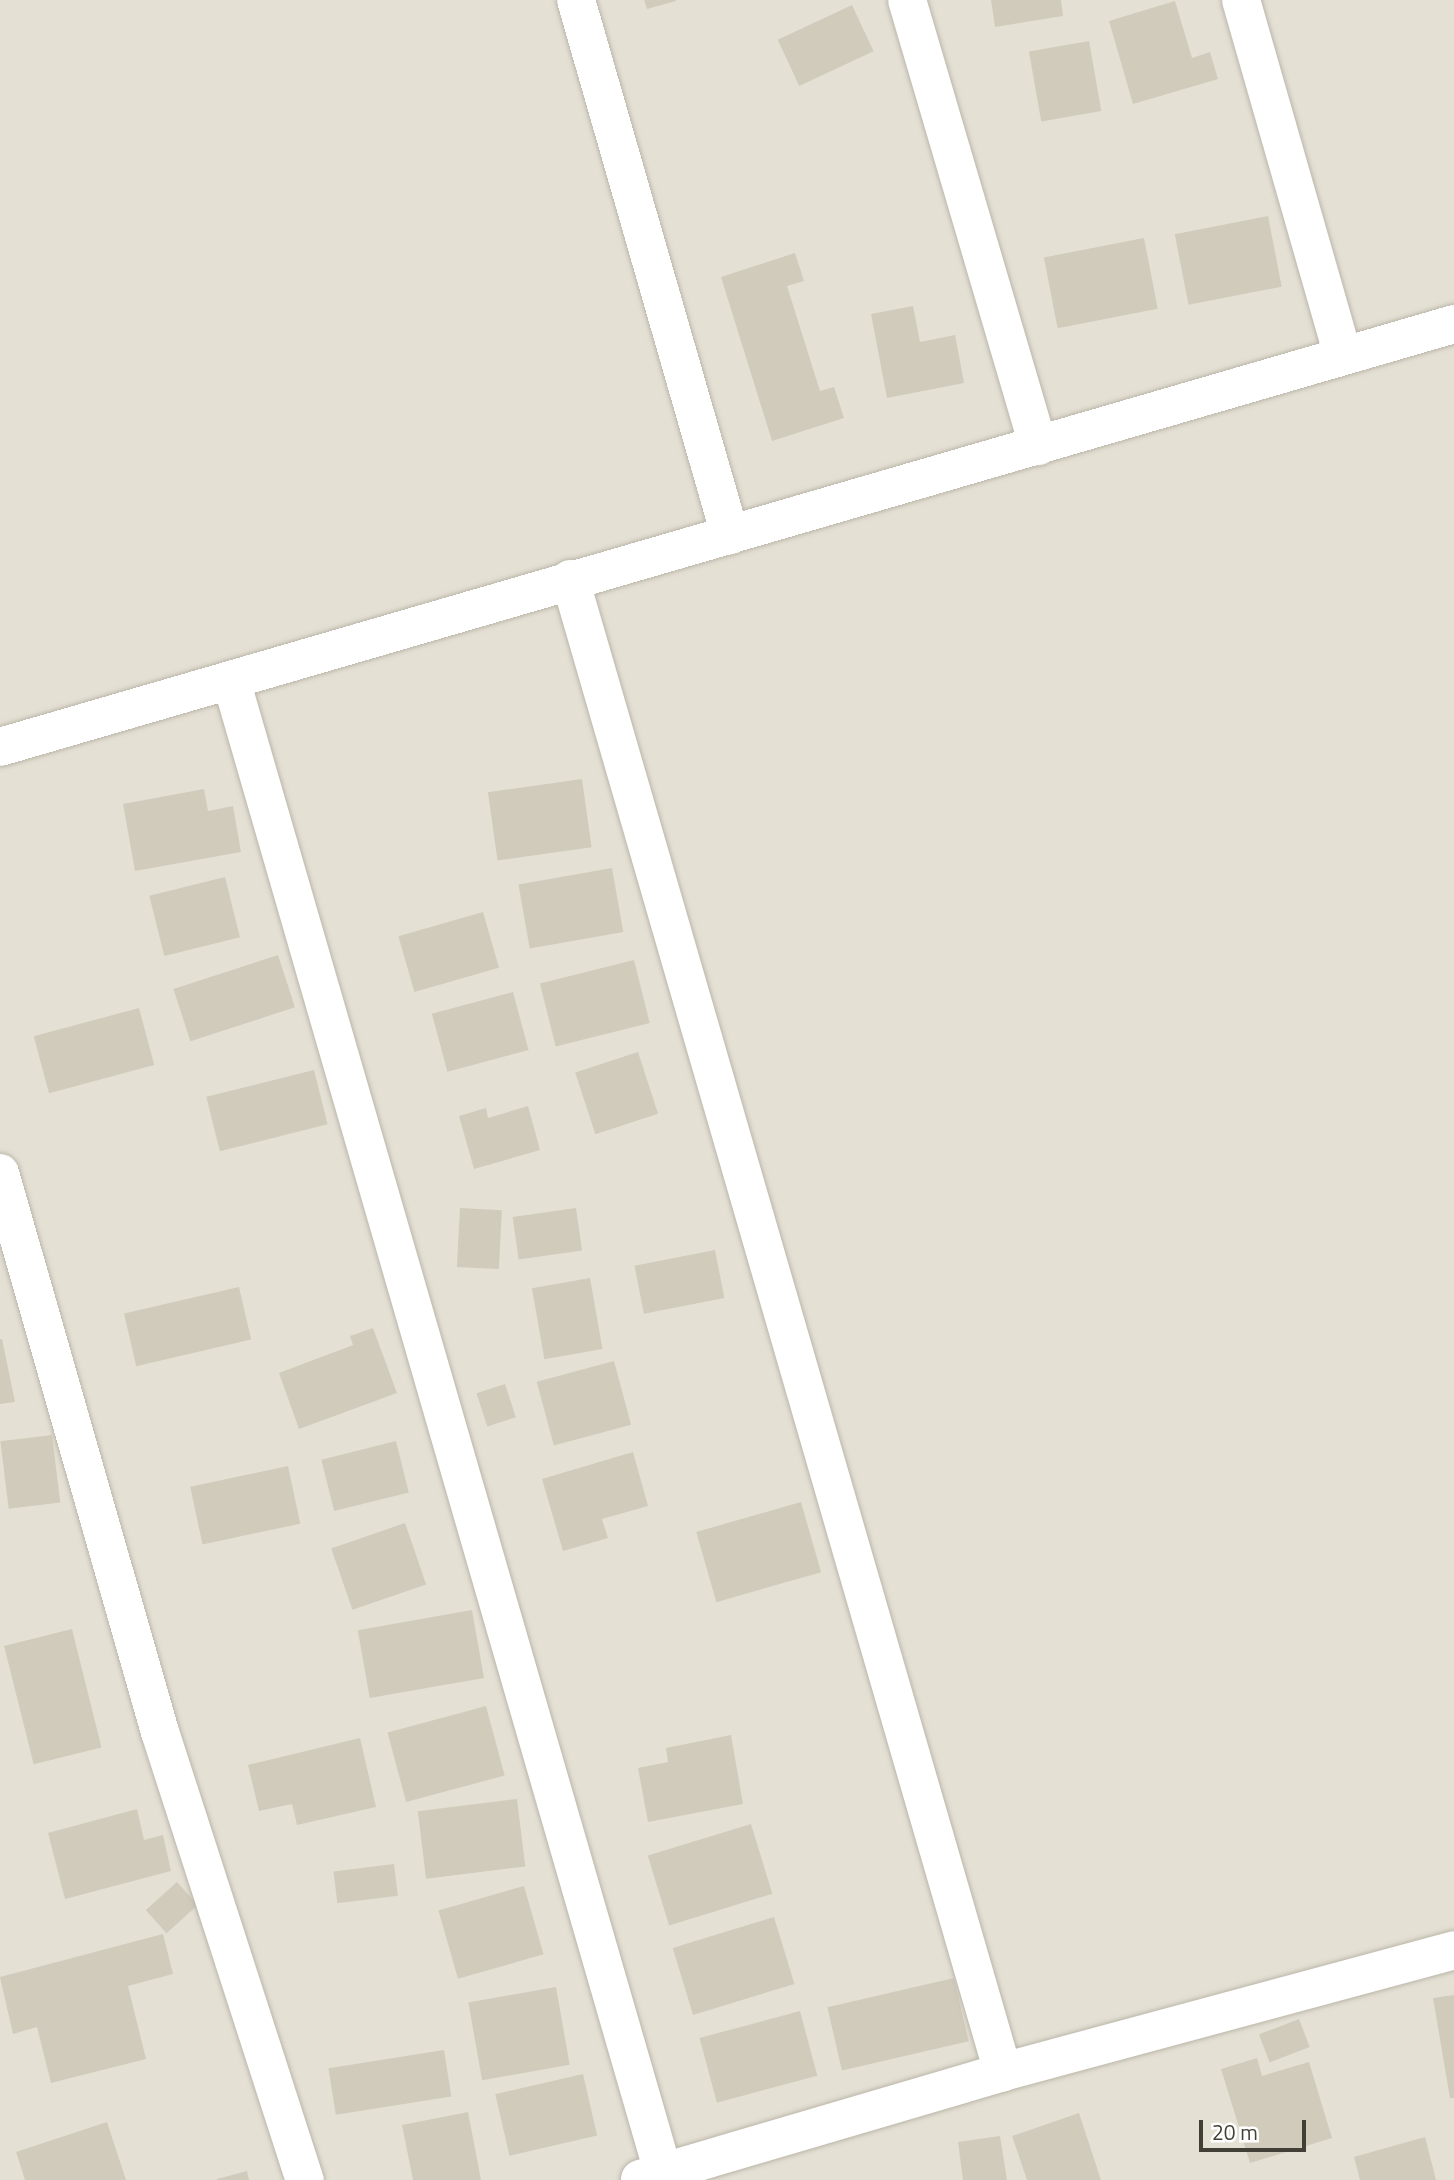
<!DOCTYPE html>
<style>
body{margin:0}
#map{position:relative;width:1454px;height:2180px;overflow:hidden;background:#f1eee6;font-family:"Titillium Web",sans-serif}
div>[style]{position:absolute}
.residential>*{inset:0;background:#e4e0d4;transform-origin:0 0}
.building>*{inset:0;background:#d1cbbc;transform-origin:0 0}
.roads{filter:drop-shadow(0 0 2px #bbb6a9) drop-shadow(0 0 2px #bbb6a9)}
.minor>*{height:38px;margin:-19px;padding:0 19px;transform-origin:19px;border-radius:19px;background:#fff}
span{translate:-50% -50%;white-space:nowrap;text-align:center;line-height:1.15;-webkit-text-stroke:5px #fff;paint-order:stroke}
.scale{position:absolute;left:1199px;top:2120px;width:107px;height:32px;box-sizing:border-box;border:4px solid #423f36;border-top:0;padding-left:9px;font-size:21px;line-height:24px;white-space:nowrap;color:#423f36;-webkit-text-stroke:5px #fff;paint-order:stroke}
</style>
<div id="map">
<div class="residential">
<i style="left:0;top:0;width:1454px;height:2180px"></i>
</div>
<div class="building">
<i style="clip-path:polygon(644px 0,676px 0,676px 1px,647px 9px)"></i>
<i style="clip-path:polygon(991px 0,1061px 0,1063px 16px,995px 27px)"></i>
<i style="clip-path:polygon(1175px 1px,1192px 58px,1210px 52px,1218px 79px,1133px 104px,1109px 21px)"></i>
<i style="left:852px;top:5px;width:51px;height:82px;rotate:65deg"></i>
<i style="left:1089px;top:41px;width:71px;height:61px;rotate:80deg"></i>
<i style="left:1268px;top:216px;width:72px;height:95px;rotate:79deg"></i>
<i style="left:1144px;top:238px;width:72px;height:102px;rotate:79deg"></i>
<i style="clip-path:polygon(795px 253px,804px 281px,787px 286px,820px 391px,834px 387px,844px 418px,772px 441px,721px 277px)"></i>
<i style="clip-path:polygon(913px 306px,920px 342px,955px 335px,964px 383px,887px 398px,871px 314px)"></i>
<i style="left:582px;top:779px;width:69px;height:95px;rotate:82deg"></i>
<i style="clip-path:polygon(204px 789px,208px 811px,233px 806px,241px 852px,135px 871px,123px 804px)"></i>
<i style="left:612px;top:868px;width:65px;height:95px;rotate:80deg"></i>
<i style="left:225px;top:877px;width:62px;height:78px;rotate:76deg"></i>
<i style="left:483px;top:912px;width:58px;height:88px;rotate:74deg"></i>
<i style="left:278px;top:955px;width:55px;height:110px;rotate:72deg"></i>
<i style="left:634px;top:960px;width:65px;height:97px;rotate:76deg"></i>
<i style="left:513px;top:992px;width:60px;height:84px;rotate:75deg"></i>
<i style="left:139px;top:1008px;width:59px;height:109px;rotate:75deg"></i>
<i style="left:638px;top:1052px;width:65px;height:66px;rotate:72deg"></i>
<i style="left:314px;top:1070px;width:56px;height:111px;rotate:76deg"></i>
<i style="clip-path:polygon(528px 1106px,540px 1150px,474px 1169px,459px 1116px,486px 1108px,488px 1118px)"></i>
<i style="left:460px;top:1208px;width:42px;height:59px;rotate:3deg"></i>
<i style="left:576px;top:1208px;width:43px;height:64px;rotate:82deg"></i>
<i style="left:715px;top:1250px;width:49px;height:82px;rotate:79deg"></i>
<i style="left:590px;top:1278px;width:72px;height:59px;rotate:80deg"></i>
<i style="left:239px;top:1287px;width:54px;height:118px;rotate:77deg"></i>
<i style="clip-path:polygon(373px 1328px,397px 1393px,299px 1429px,279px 1373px,353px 1345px,350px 1336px)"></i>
<i style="clip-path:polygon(0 1339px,2px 1339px,15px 1402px,0 1404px)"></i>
<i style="left:614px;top:1361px;width:66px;height:80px;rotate:75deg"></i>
<i style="left:505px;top:1384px;width:35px;height:30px;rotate:72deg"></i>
<i style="left:52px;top:1435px;width:68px;height:52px;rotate:83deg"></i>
<i style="left:396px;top:1441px;width:53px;height:77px;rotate:76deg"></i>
<i style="clip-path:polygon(633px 1452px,648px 1506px,602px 1519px,608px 1538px,563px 1551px,542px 1479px)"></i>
<i style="left:288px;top:1466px;width:59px;height:100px;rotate:78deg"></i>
<i style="left:801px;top:1502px;width:73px;height:109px;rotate:74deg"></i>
<i style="left:405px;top:1523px;width:65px;height:78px;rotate:71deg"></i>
<i style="left:472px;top:1610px;width:69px;height:116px;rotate:80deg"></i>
<i style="left:72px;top:1629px;width:122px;height:70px;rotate:76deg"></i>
<i style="left:486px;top:1706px;width:72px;height:102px;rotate:75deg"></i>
<i style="clip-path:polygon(731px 1735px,743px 1804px,648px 1822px,638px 1768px,668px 1762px,666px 1748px)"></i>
<i style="clip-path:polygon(360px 1738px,376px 1807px,297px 1825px,292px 1804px,259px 1811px,248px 1765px)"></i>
<i style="left:517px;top:1799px;width:68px;height:100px;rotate:83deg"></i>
<i style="clip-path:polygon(137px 1809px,144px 1840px,163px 1835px,171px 1871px,65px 1899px,48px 1833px)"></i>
<i style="left:751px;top:1824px;width:73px;height:108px;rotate:73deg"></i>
<i style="left:394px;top:1864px;width:32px;height:61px;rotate:83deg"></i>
<i style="left:177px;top:1882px;width:31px;height:42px;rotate:48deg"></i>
<i style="left:524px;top:1886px;width:71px;height:89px;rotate:74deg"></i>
<i style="left:774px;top:1917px;width:70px;height:106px;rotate:73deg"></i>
<i style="clip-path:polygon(163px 1934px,173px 1974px,128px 1986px,146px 2059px,51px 2083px,37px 2027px,13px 2034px,0 1977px)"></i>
<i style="left:954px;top:1978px;width:65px;height:130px;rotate:77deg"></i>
<i style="left:556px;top:1987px;width:79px;height:89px;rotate:80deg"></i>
<i style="clip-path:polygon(1454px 1995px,1454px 2098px,1450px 2098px,1433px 1998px)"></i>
<i style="left:800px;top:2011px;width:67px;height:104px;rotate:75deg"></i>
<i style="left:1299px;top:2019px;width:30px;height:43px;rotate:69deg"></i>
<i style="left:444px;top:2050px;width:47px;height:117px;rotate:81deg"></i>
<i style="clip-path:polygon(1257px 2058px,1262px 2076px,1309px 2062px,1332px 2138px,1250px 2163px,1221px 2069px)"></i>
<i style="left:583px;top:2074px;width:63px;height:90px;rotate:77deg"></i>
<i style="clip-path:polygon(468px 2112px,481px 2180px,413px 2180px,402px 2125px)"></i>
<i style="clip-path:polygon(1079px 2113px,1101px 2180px,1027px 2180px,1012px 2136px)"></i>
<i style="clip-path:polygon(107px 2122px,126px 2180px,25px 2180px,16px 2152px)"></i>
<i style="clip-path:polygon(1000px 2136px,1007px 2180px,963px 2180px,958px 2142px)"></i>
<i style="clip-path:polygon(1425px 2137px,1436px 2180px,1360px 2180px,1354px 2157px)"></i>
<i style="clip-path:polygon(247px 2171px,249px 2180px,217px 2180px,217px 2179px)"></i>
</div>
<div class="roads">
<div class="minor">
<i style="left:576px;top:0;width:557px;rotate:73.94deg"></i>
<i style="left:907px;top:0;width:465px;rotate:73.6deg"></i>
<i style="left:1241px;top:0;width:370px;rotate:74deg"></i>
<i style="left:570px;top:579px;width:1555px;rotate:73.83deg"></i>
<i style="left:231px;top:680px;width:1553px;rotate:73.85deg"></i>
<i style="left:0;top:747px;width:1514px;rotate:-16.22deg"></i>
<i style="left:0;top:1173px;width:581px;rotate:74.03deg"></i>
<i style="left:160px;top:1732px;width:471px;rotate:72.1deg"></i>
<i style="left:640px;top:2179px;width:378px;rotate:-16.4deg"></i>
<i style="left:1003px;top:2072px;width:467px;rotate:-15.1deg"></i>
</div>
</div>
<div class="scale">20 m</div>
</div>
